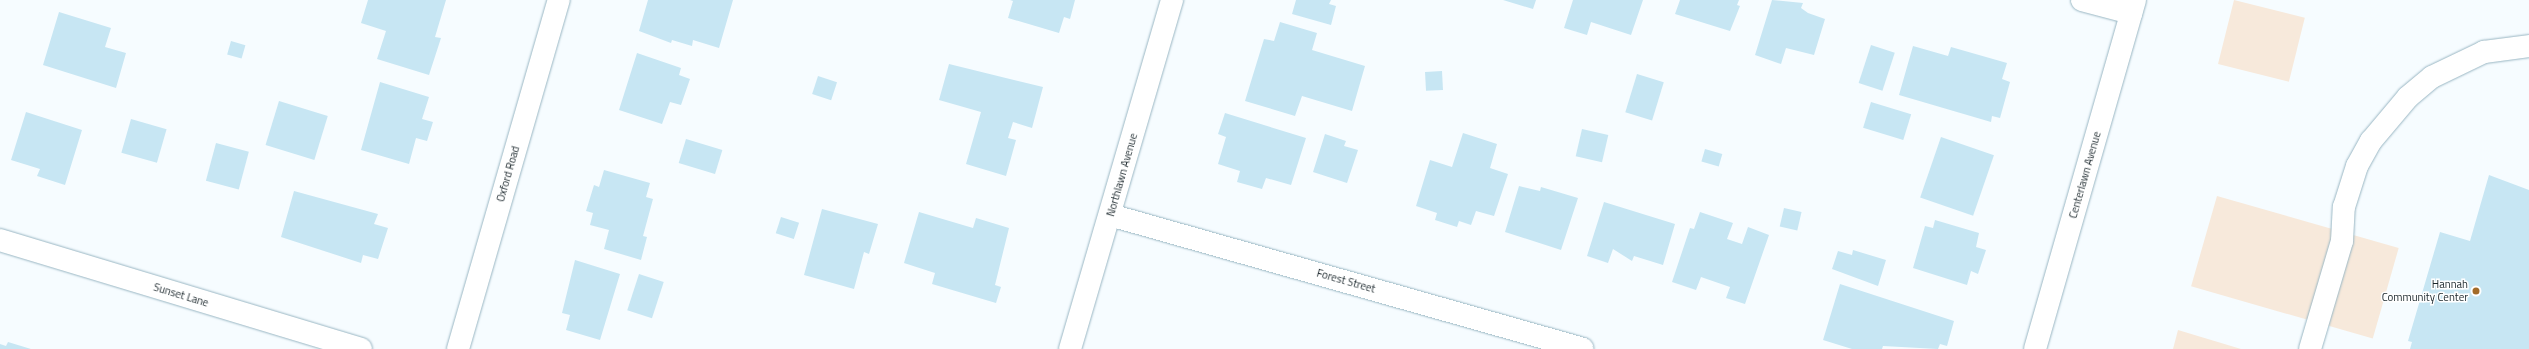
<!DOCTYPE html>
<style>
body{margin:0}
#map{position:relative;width:2529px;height:349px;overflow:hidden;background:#f6fcff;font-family:"Titillium Web",sans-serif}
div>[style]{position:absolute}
.green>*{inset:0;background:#f7e9db;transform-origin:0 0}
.building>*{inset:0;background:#c7e6f3;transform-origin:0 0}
.roads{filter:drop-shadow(0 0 1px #99b6c3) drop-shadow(0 0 1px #99b6c3)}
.minor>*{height:22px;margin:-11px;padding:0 11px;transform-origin:11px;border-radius:11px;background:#fff}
.dots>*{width:11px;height:11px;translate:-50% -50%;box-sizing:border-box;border:2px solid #fff;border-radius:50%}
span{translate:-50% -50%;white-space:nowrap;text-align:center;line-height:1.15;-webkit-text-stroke:3px #fff;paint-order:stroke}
.street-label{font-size:11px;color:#19252a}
.poi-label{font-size:11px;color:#19252a}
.right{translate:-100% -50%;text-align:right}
</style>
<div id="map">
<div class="green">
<i style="left:2234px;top:0;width:73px;height:66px;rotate:14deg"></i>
<i style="left:2217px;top:196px;width:189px;height:94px;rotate:16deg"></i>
<i style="clip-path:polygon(2178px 330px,2241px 349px,2173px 349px)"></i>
</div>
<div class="building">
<i style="clip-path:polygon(368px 0,446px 0,435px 37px,441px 38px,429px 75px,377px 59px,386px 31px,361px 23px)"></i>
<i style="clip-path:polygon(648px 0,733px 0,719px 48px,693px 40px,692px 46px,672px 40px,671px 43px,639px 31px)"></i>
<i style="clip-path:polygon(1010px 0,1075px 0,1070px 19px,1064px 17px,1059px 33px,1008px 18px,1013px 1px)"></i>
<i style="clip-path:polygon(1296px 0,1331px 0,1329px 4px,1336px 6px,1331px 25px,1292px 14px)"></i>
<i style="clip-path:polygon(1503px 0,1536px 0,1533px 9px)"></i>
<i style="clip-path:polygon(1573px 0,1643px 0,1631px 35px,1591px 22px,1587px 35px,1564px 28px)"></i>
<i style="clip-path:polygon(1680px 0,1739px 0,1737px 5px,1740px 6px,1730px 31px,1675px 14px)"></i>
<i style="clip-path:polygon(1772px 0,1803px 3px,1801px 8px,1808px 13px,1825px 19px,1814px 55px,1786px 48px,1781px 64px,1755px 55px)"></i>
<i style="clip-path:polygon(59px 12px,111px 28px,105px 47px,126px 53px,116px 88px,43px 65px)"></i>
<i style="clip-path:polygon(1280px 22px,1317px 33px,1312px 50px,1365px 66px,1352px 111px,1302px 96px,1295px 116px,1245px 101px,1264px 39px,1274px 41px)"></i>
<i style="left:231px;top:41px;width:15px;height:14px;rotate:16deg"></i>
<i style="left:1871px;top:45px;width:25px;height:40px;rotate:18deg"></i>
<i style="clip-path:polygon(1913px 46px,1948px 56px,1951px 47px,2007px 63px,2002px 79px,2010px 82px,2000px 118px,1992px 116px,1991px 122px,1899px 95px)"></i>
<i style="clip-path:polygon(637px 53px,681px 68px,679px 75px,690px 79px,681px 105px,670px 102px,662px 124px,619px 110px)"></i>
<i style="clip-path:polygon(949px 64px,1043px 87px,1032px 128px,1013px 122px,1008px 138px,1016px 140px,1006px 176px,966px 164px,981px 112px,939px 100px)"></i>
<i style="left:1442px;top:71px;width:19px;height:17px;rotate:87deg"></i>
<i style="left:1637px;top:74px;width:28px;height:40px;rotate:17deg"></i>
<i style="left:818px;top:76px;width:20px;height:19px;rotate:18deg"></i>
<i style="clip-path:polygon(380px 82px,429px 97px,422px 119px,433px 122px,427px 141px,416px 138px,409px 164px,361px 150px)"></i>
<i style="left:279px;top:101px;width:51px;height:46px;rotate:17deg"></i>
<i style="left:1871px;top:102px;width:42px;height:27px;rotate:17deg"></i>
<i style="clip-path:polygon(26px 112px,82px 130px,65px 185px,37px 176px,40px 169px,11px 160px)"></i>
<i style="clip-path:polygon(1225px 113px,1306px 138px,1291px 185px,1266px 178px,1262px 189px,1237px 182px,1240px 171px,1218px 164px,1226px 137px,1218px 134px)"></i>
<i style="left:131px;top:119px;width:37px;height:35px;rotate:16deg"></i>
<i style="left:1582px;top:129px;width:27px;height:28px;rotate:13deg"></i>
<i style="clip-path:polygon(1463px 133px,1497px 144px,1490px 168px,1508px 174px,1494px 216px,1476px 211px,1471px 225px,1459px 221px,1457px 227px,1435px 220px,1437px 213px,1416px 206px,1430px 160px,1452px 167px)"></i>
<i style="clip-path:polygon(1325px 134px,1346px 141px,1344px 146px,1358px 150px,1347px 183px,1313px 172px)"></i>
<i style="left:1941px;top:137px;width:56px;height:64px;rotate:19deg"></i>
<i style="left:686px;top:139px;width:38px;height:25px;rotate:17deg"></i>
<i style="left:216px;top:143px;width:34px;height:39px;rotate:15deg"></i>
<i style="left:1705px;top:149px;width:18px;height:13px;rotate:16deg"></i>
<i style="clip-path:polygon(604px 170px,650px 183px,646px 197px,653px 199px,643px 236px,647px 237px,641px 260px,604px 249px,609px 230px,590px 225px,593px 213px,586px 211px,594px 185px,599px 187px)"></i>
<i style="clip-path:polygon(2489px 175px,2529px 190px,2529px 349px,2410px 349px,2412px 342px,2408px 341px,2440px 232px,2470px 241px)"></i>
<i style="clip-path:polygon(1519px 186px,1540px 191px,1541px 187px,1578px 198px,1561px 250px,1505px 232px)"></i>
<i style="clip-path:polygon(294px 191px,378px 214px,374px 224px,388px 228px,378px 259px,363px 255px,361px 263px,281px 237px)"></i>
<i style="clip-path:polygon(1604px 202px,1675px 224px,1663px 265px,1634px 256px,1632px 261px,1613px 249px,1608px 263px,1587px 256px)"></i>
<i style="left:1784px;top:208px;width:18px;height:19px;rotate:13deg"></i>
<i style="clip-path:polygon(822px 209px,878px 224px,869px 254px,864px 252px,854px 289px,804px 275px)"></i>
<i style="clip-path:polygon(919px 212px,973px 228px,976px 218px,1009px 228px,995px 285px,1001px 287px,996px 303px,932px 284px,935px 273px,904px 263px)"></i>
<i style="clip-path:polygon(1700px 212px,1733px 223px,1727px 239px,1742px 244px,1748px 227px,1769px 235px,1745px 304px,1726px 298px,1730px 287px,1701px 277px,1696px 290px,1672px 282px,1690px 228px,1694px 229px)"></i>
<i style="left:781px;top:217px;width:19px;height:17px;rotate:18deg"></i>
<i style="clip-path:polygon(1935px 220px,1979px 233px,1976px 247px,1986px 250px,1978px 274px,1971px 271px,1967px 285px,1913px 268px,1925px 226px,1933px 228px)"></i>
<i style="clip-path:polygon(1853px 250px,1886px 260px,1878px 286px,1832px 269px,1838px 251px,1852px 255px)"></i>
<i style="clip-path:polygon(575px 260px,620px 274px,600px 340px,566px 330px,570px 315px,562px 313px)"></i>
<i style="left:639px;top:274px;width:26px;height:38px;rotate:18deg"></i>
<i style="clip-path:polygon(1840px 284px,1954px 321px,1947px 346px,1940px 344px,1938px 349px,1883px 346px,1882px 349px,1852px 349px,1823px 340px)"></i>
<i style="clip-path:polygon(8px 342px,31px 349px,0 349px,0 344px,6px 346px)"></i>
</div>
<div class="roads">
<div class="minor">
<i style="left:2082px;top:0;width:51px;rotate:14.9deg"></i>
<i style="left:1110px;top:215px;width:491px;rotate:15.8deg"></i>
<i style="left:0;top:240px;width:377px;rotate:16.8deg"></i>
<i style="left:458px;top:349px;width:363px;rotate:-73.9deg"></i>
<i style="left:1070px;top:349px;width:364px;rotate:-73.7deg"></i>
<i style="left:2035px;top:349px;width:363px;rotate:-74deg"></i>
<i style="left:2310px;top:349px;width:113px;rotate:-73.5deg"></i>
<i style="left:2342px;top:241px;width:34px;rotate:-87deg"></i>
<i style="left:2344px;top:207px;width:43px;rotate:-72.4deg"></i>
<i style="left:2357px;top:166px;width:29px;rotate:-61deg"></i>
<i style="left:2371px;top:141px;width:57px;rotate:-49.9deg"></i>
<i style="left:2408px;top:97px;width:31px;rotate:-40deg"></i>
<i style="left:2432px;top:77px;width:58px;rotate:-25.7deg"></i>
<i style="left:2484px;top:52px;width:45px;rotate:-7.6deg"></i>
</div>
</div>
<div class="dots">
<i style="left:2476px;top:291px;background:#a36b28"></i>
</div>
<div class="street-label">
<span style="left:508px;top:174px;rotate:-74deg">Oxford Road</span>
<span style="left:1122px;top:175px;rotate:-74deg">Northlawn Avenue</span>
<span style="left:2085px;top:175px;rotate:-74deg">Centerlawn Avenue</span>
<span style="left:1346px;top:281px;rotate:16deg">Forest Street</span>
<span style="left:181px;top:295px;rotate:17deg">Sunset Lane</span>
</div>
<div class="poi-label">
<span class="right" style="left:2468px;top:291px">Hannah<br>Community Center</span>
</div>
</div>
